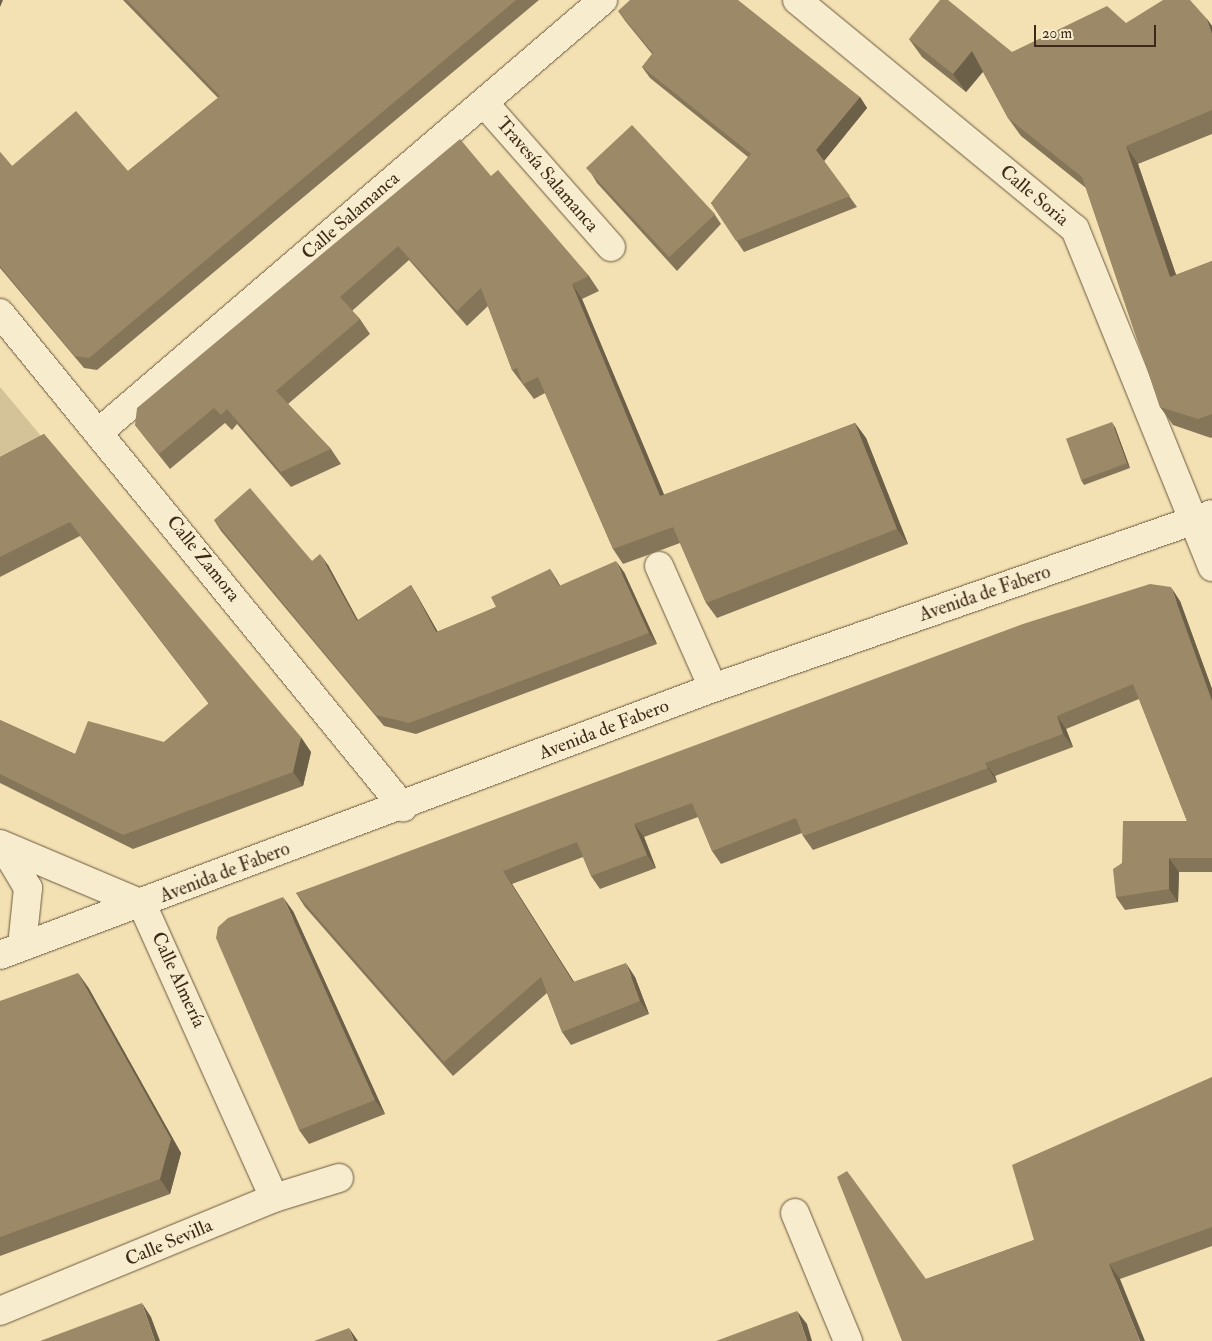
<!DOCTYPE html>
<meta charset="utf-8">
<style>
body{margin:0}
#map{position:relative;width:1212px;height:1341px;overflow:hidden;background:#f3e1b3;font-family:"IM FELL Double Pica",serif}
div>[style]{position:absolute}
.green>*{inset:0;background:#d4c298}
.roads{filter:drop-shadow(0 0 1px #6a573e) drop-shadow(0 0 1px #6a573e)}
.street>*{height:28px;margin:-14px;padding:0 14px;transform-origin:14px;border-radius:14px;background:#f7ecce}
.wall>*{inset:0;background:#867659}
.shaded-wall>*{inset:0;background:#6d6049}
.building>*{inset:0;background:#9c8968;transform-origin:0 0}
span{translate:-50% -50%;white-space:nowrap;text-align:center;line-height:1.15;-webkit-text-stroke:4.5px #f7ecce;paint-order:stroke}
.street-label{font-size:19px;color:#3d2917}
.scale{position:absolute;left:1034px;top:25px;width:122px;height:22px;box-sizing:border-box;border:2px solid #3d2917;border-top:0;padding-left:6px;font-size:15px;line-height:18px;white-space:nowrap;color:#3d2917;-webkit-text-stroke:4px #f7ecce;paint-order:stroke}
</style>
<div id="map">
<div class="green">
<i style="clip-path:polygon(0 387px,41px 436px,0 457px)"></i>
</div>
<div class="roads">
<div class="street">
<i style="left:797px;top:0;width:360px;rotate:39.5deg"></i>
<i style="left:1075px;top:229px;width:365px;rotate:67.9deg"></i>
<i style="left:484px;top:103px;width:192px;rotate:48.6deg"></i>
<i style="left:0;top:313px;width:638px;rotate:50.79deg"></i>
<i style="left:99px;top:432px;width:664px;rotate:-40.6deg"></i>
<i style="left:659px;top:566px;width:133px;rotate:66.1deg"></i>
<i style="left:0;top:844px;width:154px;rotate:22.9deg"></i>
<i style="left:142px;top:904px;width:322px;rotate:65.8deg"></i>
<i style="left:3px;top:846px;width:49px;rotate:59.2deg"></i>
<i style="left:28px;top:888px;width:58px;rotate:95.9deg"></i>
<i style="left:0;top:955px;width:761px;rotate:-20.53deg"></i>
<i style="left:713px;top:688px;width:528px;rotate:-19.22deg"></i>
<i style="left:795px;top:1213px;width:139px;rotate:67.5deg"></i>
<i style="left:0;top:1311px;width:296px;rotate:-22.4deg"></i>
<i style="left:274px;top:1198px;width:68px;rotate:-17.1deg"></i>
</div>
</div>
<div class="wall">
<i style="clip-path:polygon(123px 0,539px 0,97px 370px,84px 368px,0 268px,0 152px,12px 166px,128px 171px,218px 98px)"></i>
<i style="clip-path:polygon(618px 11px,860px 97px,867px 108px,824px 161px,857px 207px,744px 252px,711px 203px,748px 157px,650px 78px,642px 67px,652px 54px,626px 22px)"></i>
<i style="clip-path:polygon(1207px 19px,1212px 26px,1212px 134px,1138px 164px,1176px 275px,1212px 261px,1212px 437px,1211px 438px,1173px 425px,1160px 407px,1086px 188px,1021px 136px,1008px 118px,983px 72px,966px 92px,922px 57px,909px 39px,1012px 52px,1126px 23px)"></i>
<i style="clip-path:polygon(591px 173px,715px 215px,721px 224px,677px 271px,597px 183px)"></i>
<i style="clip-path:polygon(491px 176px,589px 276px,599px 291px,582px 299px,664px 495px,855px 423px,866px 438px,908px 544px,717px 618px,706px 603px,680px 543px,623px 564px,613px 549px,545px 393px,534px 399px,512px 370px,488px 306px,467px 326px,409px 260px,352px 311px,360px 319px,370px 334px,288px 404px,331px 449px,341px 464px,291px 487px,237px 424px,232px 430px,225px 423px,170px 469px,146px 439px,135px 425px)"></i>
<i style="clip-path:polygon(1115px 427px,1130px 468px,1084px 485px,1081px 480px)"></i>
<i style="clip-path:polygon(44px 434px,311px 752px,303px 786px,133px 849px,0 783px,0 720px,75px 754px,164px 742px,209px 704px,80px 536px,0 577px,0 457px)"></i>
<i style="clip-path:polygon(214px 520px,312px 561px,328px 565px,358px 620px,411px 585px,418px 597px,438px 632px,496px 607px,550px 569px,560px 586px,624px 572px,657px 644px,416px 734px,384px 726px,221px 531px)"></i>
<i style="clip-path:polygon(1180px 601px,1212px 689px,1212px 872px,1179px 872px,1178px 902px,1125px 910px,1116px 897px,1187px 821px,1139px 699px,1066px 729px,1073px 747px,995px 776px,997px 782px,813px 850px,803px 836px,802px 833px,721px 864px,712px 851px,698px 817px,644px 837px,656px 868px,600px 889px,591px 876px,583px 857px,512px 884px,574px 982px,635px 977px,649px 1014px,571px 1045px,562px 1032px,547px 993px,453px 1076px,305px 907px,296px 893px)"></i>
<i style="clip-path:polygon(293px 911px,385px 1114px,309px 1144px,299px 1130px)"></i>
<i style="clip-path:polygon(88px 987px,181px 1153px,170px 1194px,0 1256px,0 1001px)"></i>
<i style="clip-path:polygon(1212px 1077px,1212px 1246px,1120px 1279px,926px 1279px,1034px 1240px)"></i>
</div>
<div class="shaded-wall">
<i style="clip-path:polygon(0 0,3px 0,0 7px)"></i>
<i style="clip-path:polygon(1207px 19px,1212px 26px,1212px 34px)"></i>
<i style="clip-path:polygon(972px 51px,985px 69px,966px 92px,953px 74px)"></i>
<i style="clip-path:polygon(860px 97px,867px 108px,824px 161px,816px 150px)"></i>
<i style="clip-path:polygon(1126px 146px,1138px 164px,1183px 295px,1170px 277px)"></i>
<i style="clip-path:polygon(572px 284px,582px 299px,671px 511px,660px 496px)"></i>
<i style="clip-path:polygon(1112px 422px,1115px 427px,1130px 468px,1127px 463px)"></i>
<i style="clip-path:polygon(855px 423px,866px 438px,908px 544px,897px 529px)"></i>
<i style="clip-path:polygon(320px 554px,328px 565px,364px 632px,357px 621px)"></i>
<i style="clip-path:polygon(616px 561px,624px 572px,657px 644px,649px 633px)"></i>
<i style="clip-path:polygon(550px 569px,557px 580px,566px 597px,559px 586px)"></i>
<i style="clip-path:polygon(411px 585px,418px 597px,444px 643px,436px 632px)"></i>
<i style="clip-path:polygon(1171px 587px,1180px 601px,1212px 689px,1212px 701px)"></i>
<i style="clip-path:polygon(1057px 716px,1066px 729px,1073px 747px,1063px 734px)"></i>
<i style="clip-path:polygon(301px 737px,311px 752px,303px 786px,293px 772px)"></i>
<i style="clip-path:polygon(985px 763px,995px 776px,997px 782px,988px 768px)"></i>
<i style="clip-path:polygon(634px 824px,644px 837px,656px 868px,647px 855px)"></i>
<i style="clip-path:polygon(1169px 858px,1179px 872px,1178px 902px,1169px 889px)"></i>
<i style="clip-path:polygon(503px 871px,512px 884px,583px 996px,573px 982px)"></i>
<i style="clip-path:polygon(283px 897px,293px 911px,385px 1114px,375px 1100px)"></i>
<i style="clip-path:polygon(626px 963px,635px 977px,649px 1014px,640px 1001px)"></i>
<i style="clip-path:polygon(78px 973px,88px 987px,181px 1153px,170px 1194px,160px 1179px)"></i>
<i style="clip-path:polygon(1109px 1264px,1120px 1279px,1145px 1341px,1140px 1341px)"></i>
<i style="clip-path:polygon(142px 1303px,151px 1317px,160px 1341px,155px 1341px)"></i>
<i style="clip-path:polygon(797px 1311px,807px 1324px,812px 1341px,807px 1341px)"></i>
<i style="clip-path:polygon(349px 1328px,358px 1341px,354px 1341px)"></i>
</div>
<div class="building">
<i style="clip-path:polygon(127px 0,516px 0,89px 358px,75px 356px,0 266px,0 152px,12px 166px,76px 111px,128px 171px,220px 96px)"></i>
<i style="clip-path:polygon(630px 0,738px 0,860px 97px,816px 150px,850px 196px,736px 241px,711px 203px,751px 154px,642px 67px,653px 53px,618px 11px)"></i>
<i style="clip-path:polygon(940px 0,948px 0,1012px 52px,1107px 6px,1126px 23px,1163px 0,1190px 0,1207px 19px,1212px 34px,1212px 110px,1126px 146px,1170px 277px,1212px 261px,1212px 414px,1198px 419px,1160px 407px,1082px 177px,1008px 118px,972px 51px,953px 74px,909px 39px)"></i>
<i style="left:632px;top:125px;width:122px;height:63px;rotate:47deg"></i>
<i style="clip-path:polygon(460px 139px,491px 176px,498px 170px,589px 276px,572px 284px,660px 496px,855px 423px,897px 529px,706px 603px,673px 527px,613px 549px,538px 377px,523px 384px,517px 368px,512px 370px,481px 288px,457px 311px,398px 246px,340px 297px,360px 319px,276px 391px,331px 449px,281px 472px,227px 409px,221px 415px,214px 408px,159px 454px,135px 425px,137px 408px)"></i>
<i style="left:1112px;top:422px;width:44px;height:49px;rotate:70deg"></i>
<i style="clip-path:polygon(44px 434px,301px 737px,293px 772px,123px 835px,0 774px,0 720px,75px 754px,88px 721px,164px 742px,209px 703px,70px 522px,0 557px,0 457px)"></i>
<i style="clip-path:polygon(250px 488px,312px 561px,320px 554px,357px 621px,411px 585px,436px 632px,496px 607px,491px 597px,550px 569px,559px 586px,616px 561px,649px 633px,409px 723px,376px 715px,214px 520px)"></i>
<i style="clip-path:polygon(1150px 584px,1171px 587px,1212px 701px,1212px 858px,1169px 858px,1169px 889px,1116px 897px,1113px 869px,1122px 863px,1123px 821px,1187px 821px,1133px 684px,1057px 716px,1063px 734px,985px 763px,988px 768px,803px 836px,796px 818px,712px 851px,692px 803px,634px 824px,647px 855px,591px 876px,577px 842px,503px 871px,573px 982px,626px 963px,640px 1001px,562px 1032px,541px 977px,444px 1062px,296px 893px,1023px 624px)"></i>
<i style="clip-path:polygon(283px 897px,375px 1100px,299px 1130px,216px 938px,218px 927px,228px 918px)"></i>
<i style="clip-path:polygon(78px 973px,171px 1139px,160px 1179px,0 1237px,0 1001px)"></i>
<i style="clip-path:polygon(1212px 1077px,1212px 1227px,1109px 1264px,1140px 1341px,902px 1341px,837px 1177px,847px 1171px,926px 1279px,1034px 1240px,1012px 1165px)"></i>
<i style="clip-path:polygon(142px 1303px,155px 1341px,40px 1341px)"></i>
<i style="clip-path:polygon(797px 1311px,807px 1341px,716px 1341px)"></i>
<i style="clip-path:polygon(349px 1328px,354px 1341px,314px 1341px)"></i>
</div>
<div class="street-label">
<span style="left:547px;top:175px;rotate:49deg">Travesía Salamanca</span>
<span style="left:1034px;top:196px;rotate:40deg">Calle Soria</span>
<span style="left:351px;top:216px;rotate:-41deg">Calle Salamanca</span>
<span style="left:203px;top:559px;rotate:51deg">Calle Zamora</span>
<span style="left:985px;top:594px;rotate:-19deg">Avenida de Fabero</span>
<span style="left:604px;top:730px;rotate:-21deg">Avenida de Fabero</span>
<span style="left:225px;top:873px;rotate:-21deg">Avenida de Fabero</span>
<span style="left:178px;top:980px;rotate:65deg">Calle Almería</span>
<span style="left:169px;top:1243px;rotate:-23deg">Calle Sevilla</span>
</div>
<div class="scale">20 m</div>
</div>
